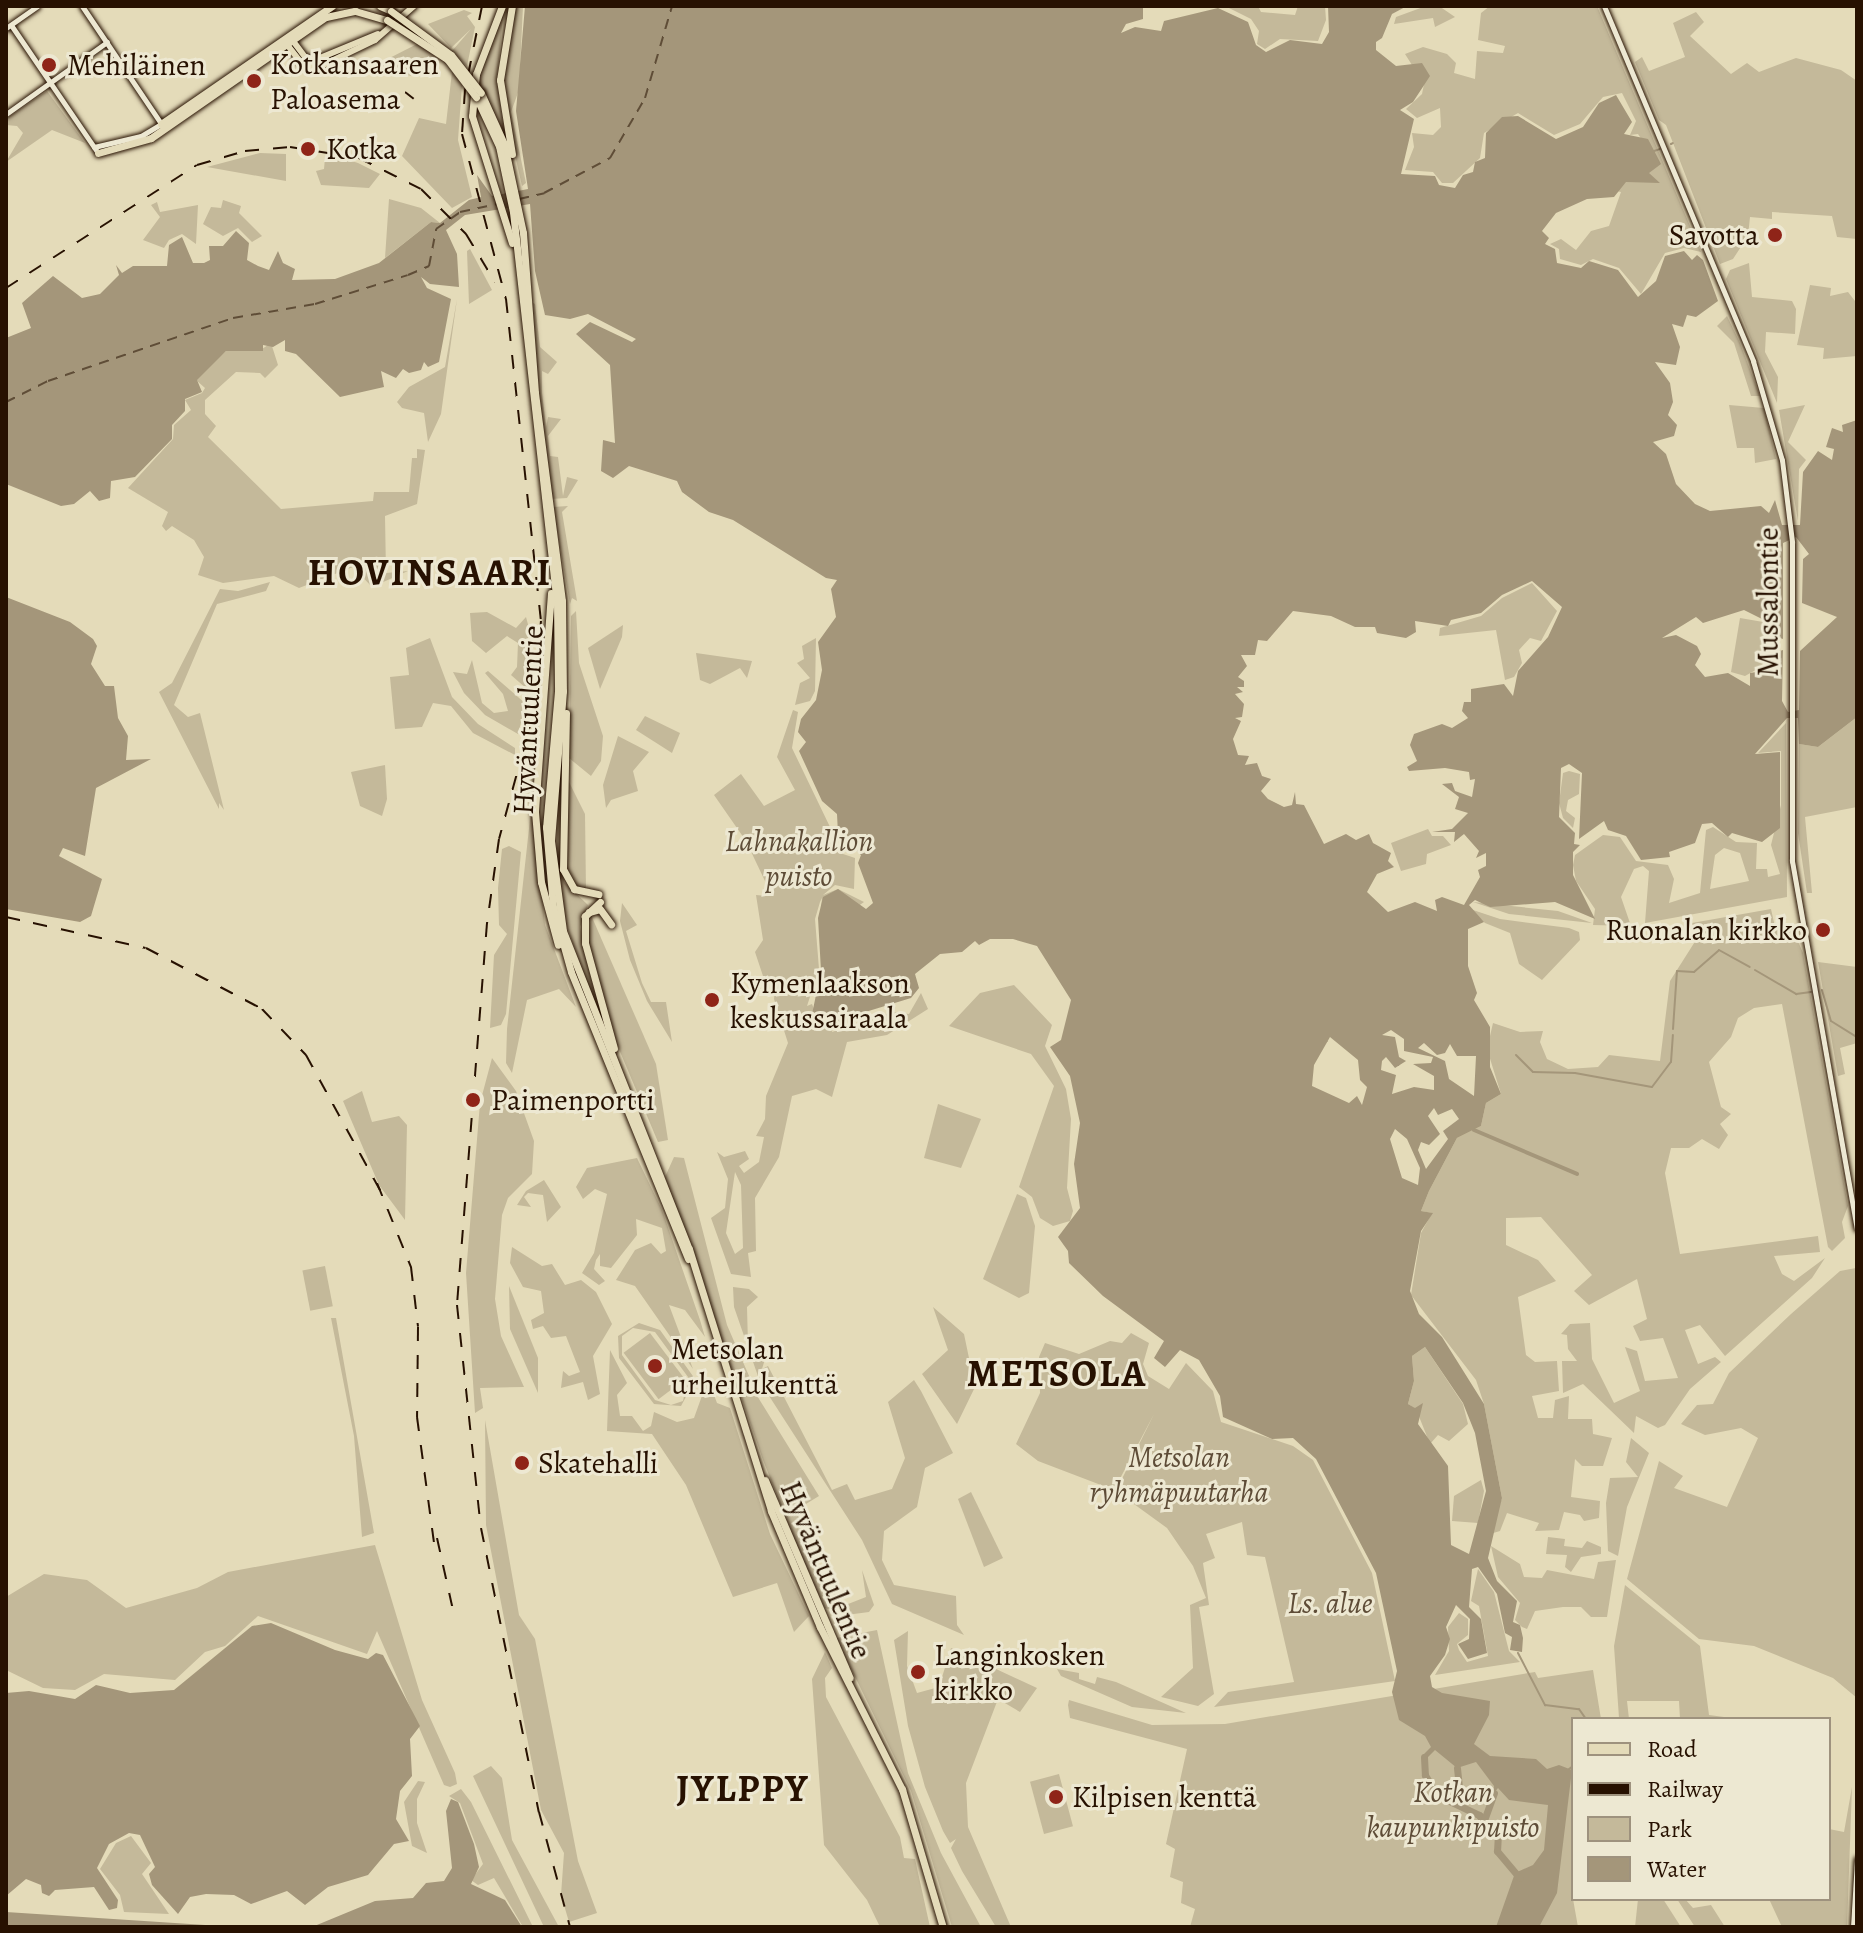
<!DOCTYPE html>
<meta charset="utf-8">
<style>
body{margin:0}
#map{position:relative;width:1863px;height:1933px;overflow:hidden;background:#e4dbb9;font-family:Alegreya,serif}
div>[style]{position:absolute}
.green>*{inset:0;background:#c4b99a;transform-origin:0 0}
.water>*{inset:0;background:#a4967a}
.stream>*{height:2px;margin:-1px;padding:0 1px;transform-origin:1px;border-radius:1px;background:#a4967a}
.canal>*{height:4px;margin:-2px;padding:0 2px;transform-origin:2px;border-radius:2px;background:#a4967a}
.river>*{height:7px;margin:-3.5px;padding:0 3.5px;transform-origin:3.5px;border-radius:3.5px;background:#a4967a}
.ferry>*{height:2px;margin-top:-1px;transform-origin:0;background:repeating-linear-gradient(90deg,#5f4d37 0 10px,transparent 0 18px)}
.roads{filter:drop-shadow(0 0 2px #271101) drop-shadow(0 0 2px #271101)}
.secondary>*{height:5px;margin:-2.5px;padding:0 2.5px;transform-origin:2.5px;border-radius:2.5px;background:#ede8d2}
.primary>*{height:6px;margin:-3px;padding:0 3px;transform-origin:3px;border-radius:3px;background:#e4dbb9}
.trunk>*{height:7px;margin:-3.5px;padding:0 3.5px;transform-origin:3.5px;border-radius:3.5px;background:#e4dbb9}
.rail>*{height:2px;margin-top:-1px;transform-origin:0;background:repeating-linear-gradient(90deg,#271101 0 14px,transparent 0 28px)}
.bridges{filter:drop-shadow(0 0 2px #271101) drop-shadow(0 0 2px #271101)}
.trunk-bridge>*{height:7px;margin:-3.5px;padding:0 3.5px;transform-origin:3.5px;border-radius:3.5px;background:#e4dbb9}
.dots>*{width:22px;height:22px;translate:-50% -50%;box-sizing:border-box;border:4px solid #ede8d2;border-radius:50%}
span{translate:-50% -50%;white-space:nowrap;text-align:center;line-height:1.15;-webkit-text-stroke:6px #ede8d2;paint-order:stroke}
.poi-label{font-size:30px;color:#271101}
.left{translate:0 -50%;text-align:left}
.right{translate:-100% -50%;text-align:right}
.street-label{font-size:30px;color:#271101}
.park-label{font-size:30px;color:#5e4c37;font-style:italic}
.district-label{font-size:38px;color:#271101;font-weight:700;letter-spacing:2px}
.frame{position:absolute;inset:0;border:8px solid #271101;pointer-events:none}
.legend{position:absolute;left:1571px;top:1717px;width:260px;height:184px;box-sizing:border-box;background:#ede8d2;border:2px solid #9e927e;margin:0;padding:10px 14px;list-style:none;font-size:24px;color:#271101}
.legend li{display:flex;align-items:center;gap:16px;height:40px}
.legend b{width:40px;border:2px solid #9e927e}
</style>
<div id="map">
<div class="green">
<i style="clip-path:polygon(504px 6px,497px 79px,504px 132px,477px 81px)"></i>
<i style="clip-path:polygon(515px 6px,523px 6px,519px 90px,511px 112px,526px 183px,522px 186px,505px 111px,503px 71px)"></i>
<i style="clip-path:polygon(1225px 6px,1258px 6px,1261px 12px,1295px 15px,1298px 6px,1325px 6px,1326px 20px,1318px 41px,1280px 39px,1265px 49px,1257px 44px,1259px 31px,1251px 19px)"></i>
<i style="clip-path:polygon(1426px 6px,1439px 6px,1455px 17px,1435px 27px,1433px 18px,1394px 24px,1396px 17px)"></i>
<i style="clip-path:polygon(1490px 6px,1597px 6px,1701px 252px,1684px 248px,1665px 253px,1641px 294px,1619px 268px,1593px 259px,1581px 265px,1560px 259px,1559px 249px,1550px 244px,1561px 239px,1576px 250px,1591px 231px,1609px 226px,1621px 192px,1616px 191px,1652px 155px,1638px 134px,1630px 135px,1636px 121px,1622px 93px,1603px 97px,1580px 124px,1554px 135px,1518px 113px,1484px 133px,1480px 158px,1453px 183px,1442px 183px,1433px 172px,1405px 170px,1414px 147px,1412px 133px,1433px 135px,1441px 127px,1440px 108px,1417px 118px,1406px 109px,1422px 94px,1424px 84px,1405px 54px,1423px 47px,1447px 54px,1456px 63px,1454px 73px,1475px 79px,1477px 51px,1503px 53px,1505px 46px,1478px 40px,1481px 13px)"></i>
<i style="clip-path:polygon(464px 10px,472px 13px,467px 16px,475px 27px,467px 66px,452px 51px,471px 29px,451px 48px,428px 24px)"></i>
<i style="clip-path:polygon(1696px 12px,1704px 22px,1690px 36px,1731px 74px,1747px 63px,1759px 72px,1796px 58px,1841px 70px,1857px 81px,1857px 239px,1837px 237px,1832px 216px,1772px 212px,1772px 219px,1750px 217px,1748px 236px,1733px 259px,1720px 264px,1666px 125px,1659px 120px,1635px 62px,1642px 57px,1649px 71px,1685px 57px,1673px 23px)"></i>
<i style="clip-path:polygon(419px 43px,437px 58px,412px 76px,370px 68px)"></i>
<i style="clip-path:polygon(452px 72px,462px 85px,458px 140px,472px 197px,452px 208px,402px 156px,419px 118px,446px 124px)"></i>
<i style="clip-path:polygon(47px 91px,85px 143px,52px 130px,6px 162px,23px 133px,17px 126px,6px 125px,6px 119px)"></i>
<i style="clip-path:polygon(260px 153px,286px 154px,286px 181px,207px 167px)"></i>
<i style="clip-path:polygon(336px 156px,358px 163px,380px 174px,369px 188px,321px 185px,316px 171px,324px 169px,325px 158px)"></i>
<i style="clip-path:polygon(389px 199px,421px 208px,440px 223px,431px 222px,385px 258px)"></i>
<i style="clip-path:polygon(223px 200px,241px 206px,239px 213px,262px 236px,252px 242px,238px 228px,223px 236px,203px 224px,211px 207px,221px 208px)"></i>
<i style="clip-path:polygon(157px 202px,160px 212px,198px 205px,196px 244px,182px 234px,169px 240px,164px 248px,143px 240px,160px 217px,151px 205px)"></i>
<i style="clip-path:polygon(470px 249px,492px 290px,469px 304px,467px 251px)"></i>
<i style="clip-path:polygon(1749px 263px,1752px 297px,1792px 301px,1796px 309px,1795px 334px,1766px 332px,1765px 352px,1778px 377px,1777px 403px,1726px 279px,1730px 270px)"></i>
<i style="clip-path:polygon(1810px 285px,1831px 288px,1830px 296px,1848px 292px,1855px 301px,1857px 356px,1823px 359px,1824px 348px,1797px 345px)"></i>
<i style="clip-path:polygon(457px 299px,441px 414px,428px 442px,424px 413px,402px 408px,397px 402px,409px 387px,445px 367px)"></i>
<i style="clip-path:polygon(530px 301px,535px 304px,540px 347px,557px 362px,548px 374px,542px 371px,542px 393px,546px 427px,548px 417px,561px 419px,548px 436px,550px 456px,558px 457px,563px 496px,567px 477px,578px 480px,567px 498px,551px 499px)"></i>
<i style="clip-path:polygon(1727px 316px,1740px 343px,1760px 396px,1751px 396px,1734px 343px,1717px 326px)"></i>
<i style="clip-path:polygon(271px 343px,278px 365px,265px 378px,260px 373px,236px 372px,205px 400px,205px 414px,216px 426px,208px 437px,281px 509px,373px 501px,374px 492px,409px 492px,412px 458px,417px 458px,417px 449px,425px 450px,417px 504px,385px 516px,386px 573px,408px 571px,372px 587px,353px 567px,299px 588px,274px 576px,223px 583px,198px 575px,204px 557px,194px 540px,172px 526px,166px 531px,162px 526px,168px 512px,128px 488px,173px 439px,174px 425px,191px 410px,185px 400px,202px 393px,205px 388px,196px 380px,210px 365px,226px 351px,259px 351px)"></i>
<i style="clip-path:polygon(1729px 405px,1764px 408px,1776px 459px,1755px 463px,1754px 448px,1737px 448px)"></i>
<i style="clip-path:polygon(1805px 405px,1788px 442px,1806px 460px,1799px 469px,1798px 521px,1779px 410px)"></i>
<i style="clip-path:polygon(568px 506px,562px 512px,577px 601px,572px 598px,570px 604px,553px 507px)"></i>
<i style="clip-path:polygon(270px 582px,266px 591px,217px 604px,174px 705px,188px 717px,200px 713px,224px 810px,219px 803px,219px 809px,159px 692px,172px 683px,220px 589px,238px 591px)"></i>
<i style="clip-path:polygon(1532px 583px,1557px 611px,1541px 641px,1530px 638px,1519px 650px,1522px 663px,1514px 677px,1505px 680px,1496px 630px,1439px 636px,1440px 628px,1481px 616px,1502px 598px)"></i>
<i style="clip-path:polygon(576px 611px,579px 663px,603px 736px,601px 761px,591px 776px,569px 758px,571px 616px)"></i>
<i style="clip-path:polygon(487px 612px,516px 628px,526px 617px,533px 643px,527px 689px,511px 675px,517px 667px,518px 643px,507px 636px,486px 653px,472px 641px,470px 613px)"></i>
<i style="clip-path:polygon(1740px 618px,1769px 623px,1775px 642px,1761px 667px,1745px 676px,1731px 672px)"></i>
<i style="clip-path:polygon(623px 625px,622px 637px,600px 689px,588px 648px)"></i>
<i style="clip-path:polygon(430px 638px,452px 697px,478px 724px,515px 748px,515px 755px,473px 733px,451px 706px,433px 703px,422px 727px,395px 729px,390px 677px,409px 675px,406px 648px)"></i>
<i style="clip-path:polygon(816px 638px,815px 691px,810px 701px,795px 705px,800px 683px,810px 678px,797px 663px,804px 659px,802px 646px)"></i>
<i style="clip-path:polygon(696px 653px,752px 661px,747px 678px,740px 668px,710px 684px,700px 680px)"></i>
<i style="clip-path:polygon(472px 660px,482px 703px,494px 713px,508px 711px,503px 694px,485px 673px,488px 671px,526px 704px,518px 734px,485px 715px,464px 693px,453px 672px,467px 674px)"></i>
<i style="clip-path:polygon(evenodd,793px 710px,798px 712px,792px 748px,843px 854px,855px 858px,854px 889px,835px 885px,823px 895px,838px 889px,864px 902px,819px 934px,822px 898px,820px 902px,815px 919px,819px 969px,807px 1006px,812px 1004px,821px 1027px,833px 1027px,832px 1032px,892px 1012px,909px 1014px,921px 993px,928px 1009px,887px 1035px,847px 1042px,832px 1097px,816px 1089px,792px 1096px,779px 1157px,755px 1198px,756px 1251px,748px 1253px,751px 1277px,731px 1274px,711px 1218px,725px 1208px,728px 1179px,717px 1152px,724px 1157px,745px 1151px,749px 1159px,739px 1166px,744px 1173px,759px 1162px,764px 1137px,756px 1136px,765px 1119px,766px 1096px,788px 1043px,774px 999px,776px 982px,763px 976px,755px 952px,763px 940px,756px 895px,768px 896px,765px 881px,746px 841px,714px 795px,741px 774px,764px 806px,795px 790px,777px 757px,793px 710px,735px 1172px,741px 1185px,743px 1248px,735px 1254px,726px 1233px,735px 1172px)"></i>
<i style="clip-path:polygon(645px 716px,680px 733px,672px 753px,636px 730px)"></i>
<i style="clip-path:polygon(1857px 717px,1857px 807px,1805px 817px,1812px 893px,1807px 893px,1798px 833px,1799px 744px,1818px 747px)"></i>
<i style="clip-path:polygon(evenodd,1786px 723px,1787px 897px,1645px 923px,1649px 871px,1643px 866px,1634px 869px,1621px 897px,1631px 926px,1593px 925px,1595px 909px,1576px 881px,1573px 865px,1575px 855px,1603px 835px,1620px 837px,1636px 861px,1668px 865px,1674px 879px,1669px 903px,1700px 893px,1706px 830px,1713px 827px,1736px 842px,1757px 843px,1756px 869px,1767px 869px,1768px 877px,1780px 874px,1771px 845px,1781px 805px,1781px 751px,1758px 753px,1786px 723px,1724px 848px,1740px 853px,1749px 881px,1710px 889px,1715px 855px,1724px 848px)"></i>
<i style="clip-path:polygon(618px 736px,649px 752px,633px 771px,638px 791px,611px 800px,606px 808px,603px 785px)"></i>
<i style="clip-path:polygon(385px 765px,387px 799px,382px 816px,360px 806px,351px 772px)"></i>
<i style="clip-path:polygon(1569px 771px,1580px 774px,1579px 794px,1568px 800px,1566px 811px,1575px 818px,1573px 828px,1563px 818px,1559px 803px,1563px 773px)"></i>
<i style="clip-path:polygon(567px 778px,585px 814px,586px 891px,574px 888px,565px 867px)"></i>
<i style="clip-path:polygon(559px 791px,564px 882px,588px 905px,580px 927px,600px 1021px,565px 921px,556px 859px)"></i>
<i style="clip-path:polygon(532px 801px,545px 925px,576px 1007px,559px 989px,527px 1000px,512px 1073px,506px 1063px,507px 1029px)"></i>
<i style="clip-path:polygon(1428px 829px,1432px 836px,1443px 836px,1451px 845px,1427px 854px,1426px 864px,1401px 871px,1391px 843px)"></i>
<i style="clip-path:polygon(509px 846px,521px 852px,506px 1014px,501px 1025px,490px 1028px,494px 955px,507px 934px,499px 925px,498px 888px,502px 849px)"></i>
<i style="clip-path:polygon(1473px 902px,1558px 911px,1592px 923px,1509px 914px)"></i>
<i style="clip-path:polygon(622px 903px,637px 925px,626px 931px,642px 983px,651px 1002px,666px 1002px,672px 1042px,647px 1001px,630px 960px,620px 921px)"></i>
<i style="clip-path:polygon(1470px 909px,1500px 919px,1569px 928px,1579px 932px,1580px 940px,1542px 980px,1519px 964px,1510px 933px,1485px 923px)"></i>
<i style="clip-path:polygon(1771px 909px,1775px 927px,1794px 932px,1803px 953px,1848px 1206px,1842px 1222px,1845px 1238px,1832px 1251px,1828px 1247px,1782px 1004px,1754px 1008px,1738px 1018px,1731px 1037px,1709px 1062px,1721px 1107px,1731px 1114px,1720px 1124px,1728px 1135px,1719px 1149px,1702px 1139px,1689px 1148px,1671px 1148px,1665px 1173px,1680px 1254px,1818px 1236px,1820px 1252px,1774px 1256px,1782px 1274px,1794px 1281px,1825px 1258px,1812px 1278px,1725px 1356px,1700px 1325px,1685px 1330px,1698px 1364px,1715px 1357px,1721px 1362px,1690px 1389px,1665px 1425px,1658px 1428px,1636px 1416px,1634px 1433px,1583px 1384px,1563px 1393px,1562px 1361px,1577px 1361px,1568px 1349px,1567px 1335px,1561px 1334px,1570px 1324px,1590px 1323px,1592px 1359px,1614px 1403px,1640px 1391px,1625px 1347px,1637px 1351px,1645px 1381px,1678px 1378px,1663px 1338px,1640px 1341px,1633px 1326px,1647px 1319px,1637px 1279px,1589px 1305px,1574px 1291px,1592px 1275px,1541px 1217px,1506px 1218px,1506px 1245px,1538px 1260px,1556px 1281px,1518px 1297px,1526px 1355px,1535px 1362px,1557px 1361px,1559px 1391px,1532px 1396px,1538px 1418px,1553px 1418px,1555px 1400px,1569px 1396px,1568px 1419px,1592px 1419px,1593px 1434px,1612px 1438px,1603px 1466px,1582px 1466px,1575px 1459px,1571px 1497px,1600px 1501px,1599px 1518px,1584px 1521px,1580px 1515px,1564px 1512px,1559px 1530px,1535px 1531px,1539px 1523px,1507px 1513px,1500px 1531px,1490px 1534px,1502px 1498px,1484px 1404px,1476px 1380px,1411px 1295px,1421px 1233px,1432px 1213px,1421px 1211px,1429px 1191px,1457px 1138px,1481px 1126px,1486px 1103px,1501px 1094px,1487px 1049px,1493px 1023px,1520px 1032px,1543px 1031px,1540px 1042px,1547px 1059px,1568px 1069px,1598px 1067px,1609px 1055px,1660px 1061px,1670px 981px,1696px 940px,1692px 923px)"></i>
<i style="clip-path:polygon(591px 915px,656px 1064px,668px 1140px,658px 1142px,613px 1035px,588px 942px)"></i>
<i style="clip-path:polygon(1818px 962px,1857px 967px,1857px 1043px,1840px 1048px,1845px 1074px,1838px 1076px)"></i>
<i style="clip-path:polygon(1014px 985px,1052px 1025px,1045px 1046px,1066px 1089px,1071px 1119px,1067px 1188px,1073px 1211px,1070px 1221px,1053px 1226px,1040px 1218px,1032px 1197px,1019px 1187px,1054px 1086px,1031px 1054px,949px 1026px,980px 993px)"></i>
<i style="clip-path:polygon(492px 1058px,516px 1091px,534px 1141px,532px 1174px,508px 1198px,502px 1215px,495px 1299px,501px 1336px,524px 1387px,480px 1388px,483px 1408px,475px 1413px,466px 1273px,480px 1103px)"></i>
<i style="clip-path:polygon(362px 1091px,372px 1122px,399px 1116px,407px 1125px,405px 1220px,379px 1185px,343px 1101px)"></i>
<i style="clip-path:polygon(938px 1104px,981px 1119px,961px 1168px,924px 1158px)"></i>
<i style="clip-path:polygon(674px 1157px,684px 1158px,727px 1325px,759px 1399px,819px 1496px,796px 1510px,822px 1573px,843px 1606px,866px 1597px,862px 1570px,874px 1605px,869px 1612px,846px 1615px,825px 1608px,808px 1573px,763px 1460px,665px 1177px)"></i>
<i style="clip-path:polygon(637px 1158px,662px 1210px,700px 1320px,705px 1337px,685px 1310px,669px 1305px,693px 1369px,635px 1286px,616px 1280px,635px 1250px,651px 1243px,661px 1254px,666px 1251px,662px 1228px,636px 1219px,637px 1235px,611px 1268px,600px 1266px,600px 1254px,596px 1260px,594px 1269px,605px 1281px,599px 1285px,582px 1273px,594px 1253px,607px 1194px,595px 1189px,583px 1199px,576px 1187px,587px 1168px)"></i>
<i style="clip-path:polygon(544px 1180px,561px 1207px,547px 1222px,543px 1195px,528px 1193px,524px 1197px,531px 1207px,517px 1205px,526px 1191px)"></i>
<i style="clip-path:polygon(1017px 1194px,1026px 1198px,1035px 1226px,1029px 1293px,1019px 1298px,983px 1279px)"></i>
<i style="clip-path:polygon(512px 1247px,542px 1266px,552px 1264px,565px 1285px,581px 1280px,596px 1292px,612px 1324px,593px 1356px,600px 1394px,588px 1400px,583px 1382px,561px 1388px,563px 1371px,569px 1376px,580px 1372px,566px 1336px,551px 1338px,543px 1326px,533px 1329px,531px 1320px,544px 1313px,541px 1291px,523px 1287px,510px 1263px)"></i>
<i style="left:325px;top:1266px;width:41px;height:23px;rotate:79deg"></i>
<i style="clip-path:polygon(1856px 1268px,1857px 1271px,1857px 1698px,1833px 1678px,1754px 1646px,1699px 1639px,1627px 1579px,1659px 1461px,1683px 1476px,1674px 1488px,1727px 1507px,1758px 1438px,1741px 1428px,1705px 1435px,1681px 1424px,1697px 1405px,1713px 1404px,1729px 1373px,1791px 1314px,1840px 1271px)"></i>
<i style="clip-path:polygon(509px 1286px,538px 1358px,538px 1393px,510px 1329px)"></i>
<i style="clip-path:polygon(733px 1287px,749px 1289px,758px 1297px,747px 1307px,748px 1345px,757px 1355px,760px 1349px,765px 1359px,762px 1369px,768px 1366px,832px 1490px,847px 1484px,855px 1500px,892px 1489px,905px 1458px,888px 1402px,914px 1380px,921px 1391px,953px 1453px,925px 1468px,917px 1507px,884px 1531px,882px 1560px,894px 1585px,956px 1596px,957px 1625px,964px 1635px,892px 1604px,862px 1540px,760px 1382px,734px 1307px)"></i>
<i style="clip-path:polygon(933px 1307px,964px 1334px,975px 1387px,957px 1424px,922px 1374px,948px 1350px)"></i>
<i style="clip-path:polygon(336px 1318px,374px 1533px,362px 1537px,354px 1436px,331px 1318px)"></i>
<i style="clip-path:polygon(evenodd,639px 1323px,660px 1330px,700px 1386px,693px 1384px,681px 1406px,654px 1404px,619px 1358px,618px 1336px,639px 1323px,633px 1328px,655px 1332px,688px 1377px,683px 1401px,671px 1405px,655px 1400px,622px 1355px,622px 1336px,633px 1328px)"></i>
<i style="left:650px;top:1333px;width:58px;height:33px;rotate:53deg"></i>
<i style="clip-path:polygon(1131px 1333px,1149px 1343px,1143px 1364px,1148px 1376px,1169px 1389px,1186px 1363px,1213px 1391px,1221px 1422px,1293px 1446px,1313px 1460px,1372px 1573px,1395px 1681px,1214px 1707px,1228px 1692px,1294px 1682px,1265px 1557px,1247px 1555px,1242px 1522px,1206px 1534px,1215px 1558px,1203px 1563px,1209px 1605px,1199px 1607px,1214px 1694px,1198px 1706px,1161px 1697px,1193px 1668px,1190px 1605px,1206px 1598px,1193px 1566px,1167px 1528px,1116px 1491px,1154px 1414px,1114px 1490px,1038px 1461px,1016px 1444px,1040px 1393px,1039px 1357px,1045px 1343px,1079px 1354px,1110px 1341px,1122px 1343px)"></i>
<i style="clip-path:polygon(1425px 1347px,1463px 1404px,1468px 1424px,1449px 1441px,1438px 1435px,1430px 1444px,1416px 1409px,1408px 1404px,1414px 1381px,1412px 1356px)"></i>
<i style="clip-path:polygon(610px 1350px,627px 1383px,617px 1395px,620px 1416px,632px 1416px,643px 1431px,651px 1426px,654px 1412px,677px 1422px,694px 1418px,708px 1379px,717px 1403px,730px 1408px,770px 1534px,809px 1616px,794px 1632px,777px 1583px,733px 1597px,686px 1485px,652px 1434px,607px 1431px)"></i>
<i style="clip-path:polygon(485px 1420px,519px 1615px,535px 1639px,578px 1861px,597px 1913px,569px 1922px,561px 1895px,564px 1853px,541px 1810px,486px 1525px)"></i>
<i style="clip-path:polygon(1631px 1438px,1649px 1453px,1627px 1507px,1618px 1556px,1608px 1551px,1606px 1503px,1610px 1478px,1638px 1477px,1626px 1462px)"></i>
<i style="clip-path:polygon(1481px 1480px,1484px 1491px,1478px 1523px,1452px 1521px,1454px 1496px)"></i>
<i style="clip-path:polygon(971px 1492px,1003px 1558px,984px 1567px,958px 1499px)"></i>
<i style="clip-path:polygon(1548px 1537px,1565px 1539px,1564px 1546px,1582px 1548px,1587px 1541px,1601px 1547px,1601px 1554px,1581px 1557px,1571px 1572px,1565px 1567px,1567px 1555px,1546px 1554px)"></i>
<i style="clip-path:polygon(375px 1545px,422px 1700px,455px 1773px,457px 1784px,450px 1787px,444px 1785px,377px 1631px,367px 1654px,258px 1616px,225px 1646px,205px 1652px,175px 1680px,104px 1674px,75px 1690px,43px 1688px,6px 1670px,6px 1597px,44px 1574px,87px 1580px,126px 1608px,197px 1588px,228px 1572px)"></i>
<i style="clip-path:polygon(1491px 1546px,1520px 1564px,1524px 1577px,1542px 1578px,1547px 1570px,1594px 1579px,1598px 1562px,1616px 1560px,1607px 1617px,1591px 1617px,1581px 1607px,1563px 1607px,1535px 1611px,1527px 1629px,1522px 1627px,1515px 1620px,1520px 1603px,1498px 1577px)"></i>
<i style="clip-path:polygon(1478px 1569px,1494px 1592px,1509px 1651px,1520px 1662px,1435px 1675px,1449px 1651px,1448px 1627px,1459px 1613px,1468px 1619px,1468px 1635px,1457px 1644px,1459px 1650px,1467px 1662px,1488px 1656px,1479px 1606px,1471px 1601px)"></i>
<i style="clip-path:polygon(1625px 1585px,1700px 1646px,1709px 1715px,1739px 1719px,1680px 1719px,1679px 1701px,1627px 1701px,1629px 1719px,1619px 1718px,1614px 1646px)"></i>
<i style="clip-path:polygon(877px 1630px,908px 1773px,941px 1853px,981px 1927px,952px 1927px,911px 1791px,836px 1638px)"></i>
<i style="clip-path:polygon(908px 1631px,907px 1666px,917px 1693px,939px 1687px,951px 1648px,1037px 1688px,1020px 1712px,998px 1699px,966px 1783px,968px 1827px,1011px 1927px,996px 1927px,962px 1871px,951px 1848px,956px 1839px,950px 1843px,943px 1831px,925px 1787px,908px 1726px,894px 1640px)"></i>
<i style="clip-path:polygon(825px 1652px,832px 1668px,825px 1678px,826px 1697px,900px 1837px,904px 1858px,915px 1859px,930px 1927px,880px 1927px,867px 1900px,824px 1845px,812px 1679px)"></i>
<i style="clip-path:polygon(1057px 1669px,1079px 1673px,1079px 1679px,1095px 1684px,1097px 1677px,1116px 1682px,1186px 1713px,1132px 1707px,1061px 1676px)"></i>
<i style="clip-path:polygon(1593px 1670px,1601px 1719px,1573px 1719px,1573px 1899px,1578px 1927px,1190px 1927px,1195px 1909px,1181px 1903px,1183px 1882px,1170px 1877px,1175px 1849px,1166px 1844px,1187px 1749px,1070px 1718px,1068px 1705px,1069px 1700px,1152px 1725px,1225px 1724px,1535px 1672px,1538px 1678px)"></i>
<i style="clip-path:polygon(491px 1766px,502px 1778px,512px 1840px,559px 1927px,544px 1927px,473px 1776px)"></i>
<i style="left:1059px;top:1774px;width:54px;height:30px;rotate:75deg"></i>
<i style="clip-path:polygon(418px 1781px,425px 1782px,417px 1799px,417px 1823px,427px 1853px,412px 1846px,404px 1802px)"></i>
<i style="clip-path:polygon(1852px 1787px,1847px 1927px,1782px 1927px,1769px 1899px,1829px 1899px,1829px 1829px,1844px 1832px)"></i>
<i style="clip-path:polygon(461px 1789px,471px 1802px,533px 1927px,523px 1927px,494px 1878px,478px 1885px,471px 1880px,483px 1864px,460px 1803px,449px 1796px)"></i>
<i style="clip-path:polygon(131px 1836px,151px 1863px,142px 1874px,169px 1914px,124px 1912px,120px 1895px,100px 1869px,116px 1843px)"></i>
<i style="clip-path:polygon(1638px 1899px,1663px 1899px,1681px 1927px,1635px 1927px)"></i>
<i style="clip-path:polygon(1677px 1899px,1685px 1899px,1693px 1908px,1711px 1905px,1725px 1927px,1695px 1927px)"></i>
</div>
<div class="water">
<i style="clip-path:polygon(evenodd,525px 6px,1143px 7px,1143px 19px,1126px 24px,1121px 33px,1135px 27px,1161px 31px,1164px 21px,1218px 8px,1248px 22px,1256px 45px,1266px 52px,1290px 40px,1322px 44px,1329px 32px,1328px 6px,1407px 6px,1392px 14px,1382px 38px,1376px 42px,1376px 50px,1396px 66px,1422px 63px,1430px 76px,1413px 102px,1400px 110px,1414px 119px,1401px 174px,1435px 176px,1439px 185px,1455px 188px,1463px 175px,1473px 172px,1475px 162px,1485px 158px,1486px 133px,1502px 117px,1518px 116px,1556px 139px,1583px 127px,1599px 103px,1616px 95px,1632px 122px,1624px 134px,1648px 139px,1661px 164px,1649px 173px,1660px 183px,1626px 182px,1614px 197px,1587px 199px,1556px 213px,1542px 231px,1549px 238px,1545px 244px,1555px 249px,1557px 263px,1581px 268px,1589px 261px,1618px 270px,1638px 297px,1656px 281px,1665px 256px,1684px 251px,1692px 260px,1697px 255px,1703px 260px,1718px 301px,1696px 317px,1687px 315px,1683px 327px,1672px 324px,1680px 347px,1676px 365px,1655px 362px,1670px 383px,1673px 402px,1668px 415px,1677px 425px,1674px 436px,1653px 442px,1666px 454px,1676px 484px,1695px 504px,1710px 511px,1761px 506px,1769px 513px,1775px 500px,1782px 525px,1800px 525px,1803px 472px,1818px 451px,1832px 460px,1834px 449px,1826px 447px,1832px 428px,1843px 432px,1842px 425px,1857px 420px,1857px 717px,1818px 747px,1799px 744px,1798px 718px,1787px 718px,1755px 754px,1780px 752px,1780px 828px,1762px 842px,1732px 833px,1728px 837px,1712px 823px,1702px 824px,1695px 843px,1669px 852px,1670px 857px,1641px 860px,1626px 836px,1608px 830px,1604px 821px,1579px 839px,1582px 773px,1569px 764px,1561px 768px,1559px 817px,1575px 833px,1574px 844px,1580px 845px,1573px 852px,1573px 875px,1595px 919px,1555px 902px,1490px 907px,1475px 900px,1469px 905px,1484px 922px,1468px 929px,1468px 966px,1477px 993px,1474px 1000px,1490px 1027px,1490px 1067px,1501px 1094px,1486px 1103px,1481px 1126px,1457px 1138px,1429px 1191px,1421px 1211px,1433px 1213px,1421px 1231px,1410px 1291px,1419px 1314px,1442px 1337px,1484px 1404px,1502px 1498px,1488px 1558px,1497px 1581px,1517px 1601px,1513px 1622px,1520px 1625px,1523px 1638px,1522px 1652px,1510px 1650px,1512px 1637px,1505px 1633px,1497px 1594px,1478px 1567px,1472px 1569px,1469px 1607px,1481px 1619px,1487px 1653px,1468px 1659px,1458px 1644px,1469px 1639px,1470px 1619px,1456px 1605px,1446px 1627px,1450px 1639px,1445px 1655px,1430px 1676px,1432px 1687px,1442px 1693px,1490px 1701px,1489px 1715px,1474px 1744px,1490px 1756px,1536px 1759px,1547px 1769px,1559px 1765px,1572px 1770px,1557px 1893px,1539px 1927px,1496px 1927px,1515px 1873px,1533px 1865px,1544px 1850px,1548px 1805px,1509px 1800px,1498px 1788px,1494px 1793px,1494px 1786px,1476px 1762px,1457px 1768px,1435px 1750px,1426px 1759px,1423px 1755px,1431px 1747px,1425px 1736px,1399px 1720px,1392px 1692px,1397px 1671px,1376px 1573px,1316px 1459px,1293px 1438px,1272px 1439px,1223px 1417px,1220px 1396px,1199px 1360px,1180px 1350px,1165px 1367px,1154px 1358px,1164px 1341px,1103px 1296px,1069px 1263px,1068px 1251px,1058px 1237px,1080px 1208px,1074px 1164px,1080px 1123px,1070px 1076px,1050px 1047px,1061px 1040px,1071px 1000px,1037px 946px,1013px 939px,990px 939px,979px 945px,975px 941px,962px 952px,940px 954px,915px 974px,919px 988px,911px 998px,849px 1017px,836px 1027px,821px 1027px,811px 1019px,821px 971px,818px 918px,823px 897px,838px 889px,866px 909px,873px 903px,858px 863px,861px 855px,838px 834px,837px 814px,822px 801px,799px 751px,806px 742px,798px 732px,801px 719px,816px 700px,822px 670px,818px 642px,836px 617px,831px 589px,837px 580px,826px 578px,733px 520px,709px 512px,682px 492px,677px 481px,629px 466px,613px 478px,601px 471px,603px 440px,615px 443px,610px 365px,576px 334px,590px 322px,632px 342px,636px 339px,588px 314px,570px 319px,545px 315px,535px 271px,530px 204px,465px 215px,446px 230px,457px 254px,459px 287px,430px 284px,421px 277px,427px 288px,451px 299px,439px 362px,428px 367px,424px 362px,421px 370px,409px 373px,403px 369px,396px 378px,381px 371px,384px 387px,340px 397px,296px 354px,285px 351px,285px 340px,273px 347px,263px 345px,263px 351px,226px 351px,197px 380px,202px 392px,185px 399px,185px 411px,172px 425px,172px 439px,135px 477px,111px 481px,110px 498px,99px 501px,90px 491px,74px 504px,61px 506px,6px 484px,6px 338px,31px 328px,22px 303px,53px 276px,82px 298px,100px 294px,119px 275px,116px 265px,122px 273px,133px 266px,167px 266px,169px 245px,182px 237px,193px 263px,204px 263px,210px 260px,209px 246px,223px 246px,236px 231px,249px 243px,247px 260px,258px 266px,269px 270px,278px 251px,283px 263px,295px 269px,292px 280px,335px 279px,379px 263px,431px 222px,440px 223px,469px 200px,481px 197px,477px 175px,492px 196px,528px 189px,516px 111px,525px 6px,1796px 537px,1809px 554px,1803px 559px,1802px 603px,1837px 617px,1800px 651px,1799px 710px,1788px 712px,1782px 701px,1783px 650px,1769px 654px,1763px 671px,1750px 673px,1750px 686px,1728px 673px,1705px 677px,1695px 665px,1701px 654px,1697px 646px,1676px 635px,1662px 638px,1696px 617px,1703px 623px,1744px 610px,1762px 619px,1773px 613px,1775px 636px,1783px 639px,1783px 543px,1796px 537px,525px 6px,1532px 581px,1562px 607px,1548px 637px,1518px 671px,1513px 696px,1504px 684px,1471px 689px,1471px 702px,1464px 702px,1462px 711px,1468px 718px,1452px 728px,1442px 724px,1414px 734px,1410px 745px,1417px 761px,1407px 767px,1409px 771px,1445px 768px,1469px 772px,1470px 780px,1475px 779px,1472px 797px,1455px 791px,1452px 783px,1442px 784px,1459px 797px,1455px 809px,1468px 813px,1452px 829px,1432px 832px,1455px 832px,1454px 842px,1464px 834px,1479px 851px,1476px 858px,1486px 853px,1486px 866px,1478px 870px,1480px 877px,1464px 905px,1442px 897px,1435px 900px,1437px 911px,1415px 902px,1388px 912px,1367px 892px,1377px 874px,1394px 867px,1388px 861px,1391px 853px,1373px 843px,1369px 834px,1356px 840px,1346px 834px,1324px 844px,1304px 805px,1296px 804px,1295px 792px,1292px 805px,1284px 807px,1268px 799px,1261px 791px,1271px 779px,1262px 776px,1257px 763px,1245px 765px,1249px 756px,1238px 755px,1233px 739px,1241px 721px,1235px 718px,1242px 717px,1244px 704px,1235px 694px,1243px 692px,1237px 687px,1244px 687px,1244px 681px,1238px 677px,1247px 666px,1241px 655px,1255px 655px,1258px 640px,1267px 641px,1293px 611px,1331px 616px,1355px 627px,1375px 627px,1377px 633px,1406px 638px,1416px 632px,1415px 621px,1448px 626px,1451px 620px,1481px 613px,1502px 595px,1532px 581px,525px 6px,1391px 1030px,1404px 1039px,1404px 1051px,1433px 1057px,1431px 1063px,1413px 1064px,1434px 1076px,1434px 1090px,1414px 1087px,1392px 1094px,1396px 1075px,1381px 1070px,1382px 1061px,1386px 1057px,1395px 1068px,1406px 1061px,1399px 1057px,1395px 1037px,1382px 1035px,1391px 1030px,525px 6px,1330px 1037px,1358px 1060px,1360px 1080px,1367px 1087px,1362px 1105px,1357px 1096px,1349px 1103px,1312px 1086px,1314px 1065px,1330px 1037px,525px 6px,1424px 1043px,1437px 1055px,1445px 1053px,1450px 1044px,1457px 1056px,1476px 1056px,1474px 1096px,1449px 1079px,1445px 1061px,1418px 1048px,1424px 1043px,525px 6px,1434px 1108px,1438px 1115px,1452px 1109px,1459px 1119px,1443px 1131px,1448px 1139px,1426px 1169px,1418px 1150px,1421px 1142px,1429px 1145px,1440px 1134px,1428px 1116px,1434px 1108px,525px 6px,1395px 1129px,1407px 1139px,1420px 1168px,1418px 1185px,1402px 1178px,1390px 1139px,1395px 1129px,525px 6px,1425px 1347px,1463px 1403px,1475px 1433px,1486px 1491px,1469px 1554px,1451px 1545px,1448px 1466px,1418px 1424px,1423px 1403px,1415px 1408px,1408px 1404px,1414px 1381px,1412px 1356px,1425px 1347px)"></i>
<i style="clip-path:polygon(6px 597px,70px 622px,93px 639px,97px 646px,91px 664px,105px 686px,114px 686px,118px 718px,128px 736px,126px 760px,151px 759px,96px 788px,85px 856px,63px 848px,59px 856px,102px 879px,91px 916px,80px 922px,6px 909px)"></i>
<i style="clip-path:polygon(271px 1623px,335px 1650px,368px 1659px,376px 1653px,383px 1655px,420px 1726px,410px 1739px,412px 1776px,400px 1791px,396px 1819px,409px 1841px,394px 1844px,368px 1875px,328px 1887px,305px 1905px,287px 1891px,251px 1904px,234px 1895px,206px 1894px,190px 1897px,178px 1914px,152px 1885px,149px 1874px,155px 1867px,140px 1835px,129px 1833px,109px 1844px,97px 1868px,118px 1900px,117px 1908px,109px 1910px,94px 1887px,55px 1890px,49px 1896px,42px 1893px,41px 1885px,26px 1879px,6px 1896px,6px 1693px,29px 1691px,75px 1699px,96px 1685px,130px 1693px,174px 1690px,252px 1626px)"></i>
<i style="clip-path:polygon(451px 1799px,458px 1802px,474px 1844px,479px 1867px,471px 1884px,505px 1900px,522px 1927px,312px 1927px,375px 1901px,413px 1898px,426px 1883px,444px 1881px,452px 1868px,446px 1811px)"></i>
<i style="clip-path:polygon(6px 1912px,236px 1927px,6px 1927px)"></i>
</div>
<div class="stream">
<i style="left:1671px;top:144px;width:2px;rotate:-27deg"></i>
<i style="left:1654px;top:151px;width:6px;rotate:-18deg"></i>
<i style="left:1755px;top:970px;width:48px;rotate:30.3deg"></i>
<i style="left:1796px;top:994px;width:15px;rotate:-8deg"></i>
<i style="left:1822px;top:990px;width:32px;rotate:74deg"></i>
<i style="left:1831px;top:1021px;width:31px;rotate:32deg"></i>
<i style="left:1673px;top:1029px;width:58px;rotate:-86.1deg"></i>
<i style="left:1677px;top:971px;width:17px;rotate:3deg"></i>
<i style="left:1694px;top:972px;width:33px;rotate:-41deg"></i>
<i style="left:1719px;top:950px;width:35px;rotate:29deg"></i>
<i style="left:1516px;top:1055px;width:24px;rotate:45deg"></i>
<i style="left:1533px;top:1072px;width:42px;rotate:1.4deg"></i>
<i style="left:1575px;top:1073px;width:78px;rotate:10.3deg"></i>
<i style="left:1652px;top:1087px;width:31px;rotate:-53deg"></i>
<i style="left:1671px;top:1062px;width:27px;rotate:-86deg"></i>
<i style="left:1518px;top:1653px;width:59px;rotate:62.6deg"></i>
<i style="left:1545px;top:1705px;width:34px;rotate:7deg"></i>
<i style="left:1579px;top:1709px;width:12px;rotate:55deg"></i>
<i style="left:1569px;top:1769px;width:5px;rotate:-37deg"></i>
</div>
<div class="canal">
<i style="left:1474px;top:1130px;width:112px;rotate:23.1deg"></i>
</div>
<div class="river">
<i style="left:1424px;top:1757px;width:18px;rotate:87deg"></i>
<i style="left:1425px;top:1775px;width:23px;rotate:59deg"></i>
<i style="left:1437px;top:1795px;width:47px;rotate:25.5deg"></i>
<i style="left:1479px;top:1815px;width:15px;rotate:58deg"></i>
<i style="left:1487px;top:1828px;width:12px;rotate:24deg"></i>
<i style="left:1498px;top:1833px;width:18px;rotate:93deg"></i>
<i style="left:1497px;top:1851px;width:35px;rotate:50deg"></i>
<i style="left:1457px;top:1768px;width:38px;rotate:84deg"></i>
<i style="left:1483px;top:1823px;width:32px;rotate:-70deg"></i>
</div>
<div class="ferry">
<i style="left:519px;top:199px;width:26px;rotate:-13deg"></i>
<i style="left:544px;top:193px;width:75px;rotate:-27.9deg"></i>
<i style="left:610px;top:158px;width:69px;rotate:-59.7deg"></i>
<i style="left:645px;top:98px;width:96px;rotate:-73.6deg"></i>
<i style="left:6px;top:402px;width:47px;rotate:-26.6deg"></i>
<i style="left:48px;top:381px;width:195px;rotate:-18.8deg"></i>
<i style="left:233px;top:318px;width:83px;rotate:-9.7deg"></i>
<i style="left:315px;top:304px;width:97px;rotate:-17.3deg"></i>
<i style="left:408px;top:275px;width:23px;rotate:-23deg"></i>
<i style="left:429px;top:266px;width:38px;rotate:-79deg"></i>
<i style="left:436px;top:229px;width:29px;rotate:-35deg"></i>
<i style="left:460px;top:212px;width:38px;rotate:-12deg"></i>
</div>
<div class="roads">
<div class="secondary">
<i style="left:82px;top:6px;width:143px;rotate:56.1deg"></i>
<i style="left:1604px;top:6px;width:385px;rotate:67.2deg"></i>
<i style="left:1753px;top:361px;width:103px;rotate:73.7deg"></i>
<i style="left:1782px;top:460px;width:83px;rotate:83deg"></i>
<i style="left:1792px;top:542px;width:319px;rotate:90deg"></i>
<i style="left:1792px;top:861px;width:373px;rotate:80deg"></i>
<i style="left:11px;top:25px;width:155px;rotate:55.8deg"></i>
<i style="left:6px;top:28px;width:38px;rotate:-35deg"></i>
<i style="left:6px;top:114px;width:124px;rotate:-35.5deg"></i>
<i style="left:94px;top:147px;width:48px;rotate:-13.2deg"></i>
<i style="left:141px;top:136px;width:23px;rotate:-31deg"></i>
<i style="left:1853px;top:1927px;width:68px;rotate:-86.6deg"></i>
</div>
<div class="primary">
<i style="left:290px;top:37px;width:25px;rotate:53deg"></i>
<i style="left:305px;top:57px;width:10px;rotate:17deg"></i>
<i style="left:315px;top:60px;width:68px;rotate:-22.4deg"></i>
<i style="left:285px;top:42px;width:29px;rotate:52deg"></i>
<i style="left:303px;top:65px;width:16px;rotate:7deg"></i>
<i style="left:319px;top:67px;width:62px;rotate:-25.7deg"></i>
<i style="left:375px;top:40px;width:52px;rotate:-41.1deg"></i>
</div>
<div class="trunk">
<i style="left:380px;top:6px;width:12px;rotate:24deg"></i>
<i style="left:502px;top:6px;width:73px;rotate:110.9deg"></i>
<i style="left:476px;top:74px;width:42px;rotate:95.4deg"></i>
<i style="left:472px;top:116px;width:133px;rotate:72.5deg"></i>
<i style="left:481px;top:93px;width:56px;rotate:65.7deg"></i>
<i style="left:504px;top:144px;width:91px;rotate:77.9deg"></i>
<i style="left:523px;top:233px;width:160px;rotate:85.7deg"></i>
<i style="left:535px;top:393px;width:210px;rotate:82.6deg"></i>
<i style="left:562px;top:601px;width:90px;rotate:89.4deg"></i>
<i style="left:563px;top:691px;width:150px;rotate:94.6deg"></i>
<i style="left:551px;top:841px;width:91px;rotate:82.4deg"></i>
<i style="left:563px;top:931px;width:342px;rotate:68.4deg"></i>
<i style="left:689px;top:1249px;width:275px;rotate:72.6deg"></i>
<i style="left:771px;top:1511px;width:126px;rotate:67.1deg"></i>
<i style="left:820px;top:1627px;width:182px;rotate:63.2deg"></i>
<i style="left:902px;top:1789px;width:144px;rotate:73.5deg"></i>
<i style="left:476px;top:97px;width:54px;rotate:64.9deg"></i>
<i style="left:499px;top:146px;width:67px;rotate:78deg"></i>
<i style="left:513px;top:212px;width:394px;rotate:83.6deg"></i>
<i style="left:557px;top:604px;width:87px;rotate:89.3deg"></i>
<i style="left:558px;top:691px;width:137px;rotate:95deg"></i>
<i style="left:546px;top:827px;width:80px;rotate:85deg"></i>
<i style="left:553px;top:907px;width:67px;rotate:74.5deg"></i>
<i style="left:571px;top:972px;width:310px;rotate:67.8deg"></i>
<i style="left:161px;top:124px;width:208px;rotate:-34.6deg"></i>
<i style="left:98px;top:153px;width:55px;rotate:-15.8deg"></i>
<i style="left:151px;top:138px;width:213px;rotate:-34.7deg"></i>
<i style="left:326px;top:17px;width:30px;rotate:-12deg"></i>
<i style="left:355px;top:11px;width:33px;rotate:16deg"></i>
<i style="left:512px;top:154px;width:75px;rotate:-99.2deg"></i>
<i style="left:500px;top:80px;width:75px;rotate:-80.8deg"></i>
<i style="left:551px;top:593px;width:220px;rotate:94.2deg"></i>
<i style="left:535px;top:812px;width:70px;rotate:85.1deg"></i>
<i style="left:541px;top:882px;width:65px;rotate:74.9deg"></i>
<i style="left:566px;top:713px;width:156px;rotate:91.1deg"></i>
<i style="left:563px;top:869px;width:23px;rotate:61deg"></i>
<i style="left:574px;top:889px;width:25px;rotate:12deg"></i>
<i style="left:600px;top:902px;width:21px;rotate:137deg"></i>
<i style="left:585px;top:916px;width:27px;rotate:90deg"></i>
<i style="left:585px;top:943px;width:109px;rotate:74.6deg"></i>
<i style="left:589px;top:912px;width:11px;rotate:-15deg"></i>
<i style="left:600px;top:909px;width:19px;rotate:54deg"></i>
<i style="left:765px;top:1480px;width:215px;rotate:66.8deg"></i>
</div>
</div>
<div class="rail">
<i style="left:482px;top:6px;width:86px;rotate:101.4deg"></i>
<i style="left:465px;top:90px;width:44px;rotate:93.9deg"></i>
<i style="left:462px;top:134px;width:171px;rotate:75.1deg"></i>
<i style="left:506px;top:299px;width:324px;rotate:83.8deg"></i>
<i style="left:541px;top:621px;width:101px;rotate:95.7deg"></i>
<i style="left:531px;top:722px;width:121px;rotate:105.3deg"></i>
<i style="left:499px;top:839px;width:85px;rotate:98.1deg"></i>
<i style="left:487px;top:923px;width:383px;rotate:94.5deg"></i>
<i style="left:457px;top:1305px;width:224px;rotate:83.9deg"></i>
<i style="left:481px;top:1528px;width:290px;rotate:78.5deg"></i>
<i style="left:539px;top:1812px;width:119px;rotate:74.9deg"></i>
<i style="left:405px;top:92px;width:11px;rotate:38deg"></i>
<i style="left:6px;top:288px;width:227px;rotate:-32.8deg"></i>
<i style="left:197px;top:165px;width:50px;rotate:-16.3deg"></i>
<i style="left:245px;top:151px;width:45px;rotate:-5.1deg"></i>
<i style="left:290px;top:147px;width:70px;rotate:9.1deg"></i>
<i style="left:359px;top:158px;width:69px;rotate:26.6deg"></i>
<i style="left:421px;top:189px;width:64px;rotate:45deg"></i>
<i style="left:466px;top:234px;width:56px;rotate:58.9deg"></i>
<i style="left:6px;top:917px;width:143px;rotate:12.5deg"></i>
<i style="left:146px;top:948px;width:131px;rotate:27.7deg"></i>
<i style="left:262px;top:1009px;width:64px;rotate:46.3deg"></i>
<i style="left:306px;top:1055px;width:156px;rotate:61.3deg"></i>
<i style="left:377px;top:1183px;width:91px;rotate:68deg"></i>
<i style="left:411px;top:1267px;width:60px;rotate:83.3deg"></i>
<i style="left:418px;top:1327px;width:90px;rotate:90.6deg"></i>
<i style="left:417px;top:1417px;width:134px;rotate:82.3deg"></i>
<i style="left:437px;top:1538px;width:74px;rotate:77.5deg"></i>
</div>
<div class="bridges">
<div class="trunk-bridge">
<i style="left:391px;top:11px;width:74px;rotate:36.3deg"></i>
<i style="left:451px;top:55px;width:48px;rotate:51.7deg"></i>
<i style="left:387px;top:20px;width:72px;rotate:33deg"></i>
<i style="left:447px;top:59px;width:48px;rotate:52.7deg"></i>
</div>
</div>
<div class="dots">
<i style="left:49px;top:65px;background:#8f2418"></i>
<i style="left:254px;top:81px;background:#8f2418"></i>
<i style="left:308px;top:149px;background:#8f2418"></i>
<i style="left:1775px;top:235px;background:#8f2418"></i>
<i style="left:1823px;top:930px;background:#8f2418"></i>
<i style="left:712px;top:1000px;background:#8f2418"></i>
<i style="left:473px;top:1100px;background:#8f2418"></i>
<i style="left:655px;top:1366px;background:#8f2418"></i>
<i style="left:522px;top:1463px;background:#8f2418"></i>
<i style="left:918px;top:1672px;background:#8f2418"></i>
<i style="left:1056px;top:1797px;background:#8f2418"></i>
</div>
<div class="poi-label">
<span class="left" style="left:270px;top:81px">Kotkansaaren<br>Paloasema</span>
<span class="left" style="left:67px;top:65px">Mehiläinen</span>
<span class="left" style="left:326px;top:149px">Kotka</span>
<span class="right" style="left:1759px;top:235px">Savotta</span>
<span class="right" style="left:1807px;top:930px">Ruonalan kirkko</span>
<span class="left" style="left:730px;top:1000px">Kymenlaakson<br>keskussairaala</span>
<span class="left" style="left:491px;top:1100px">Paimenportti</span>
<span class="left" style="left:671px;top:1366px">Metsolan<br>urheilukenttä</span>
<span class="left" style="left:538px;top:1463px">Skatehalli</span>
<span class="left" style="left:934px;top:1672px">Langinkosken<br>kirkko</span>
<span class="left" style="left:1072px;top:1797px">Kilpisen kenttä</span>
</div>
<div class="street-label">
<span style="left:1768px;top:602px;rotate:-90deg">Mussalontie</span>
<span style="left:528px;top:720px;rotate:-87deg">Hyväntuulentie</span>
<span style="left:826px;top:1570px;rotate:67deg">Hyväntuulentie</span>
</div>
<div class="park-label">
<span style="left:799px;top:858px">Lahnakallion<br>puisto</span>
<span style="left:1179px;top:1474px">Metsolan<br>ryhmäpuutarha</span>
<span style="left:1330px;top:1603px">Ls. alue</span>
<span style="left:1453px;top:1809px">Kotkan<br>kaupunkipuisto</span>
</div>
<div class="district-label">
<span style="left:430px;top:573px">HOVINSAARI</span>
<span style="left:1057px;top:1374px">METSOLA</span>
<span style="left:743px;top:1789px">JYLPPY</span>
</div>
<div class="frame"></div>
<ul class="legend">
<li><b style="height:10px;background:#e4dbb9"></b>Road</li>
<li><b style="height:10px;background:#271101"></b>Railway</li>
<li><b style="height:22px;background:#c4b99a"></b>Park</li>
<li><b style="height:22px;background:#a4967a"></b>Water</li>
</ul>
</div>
